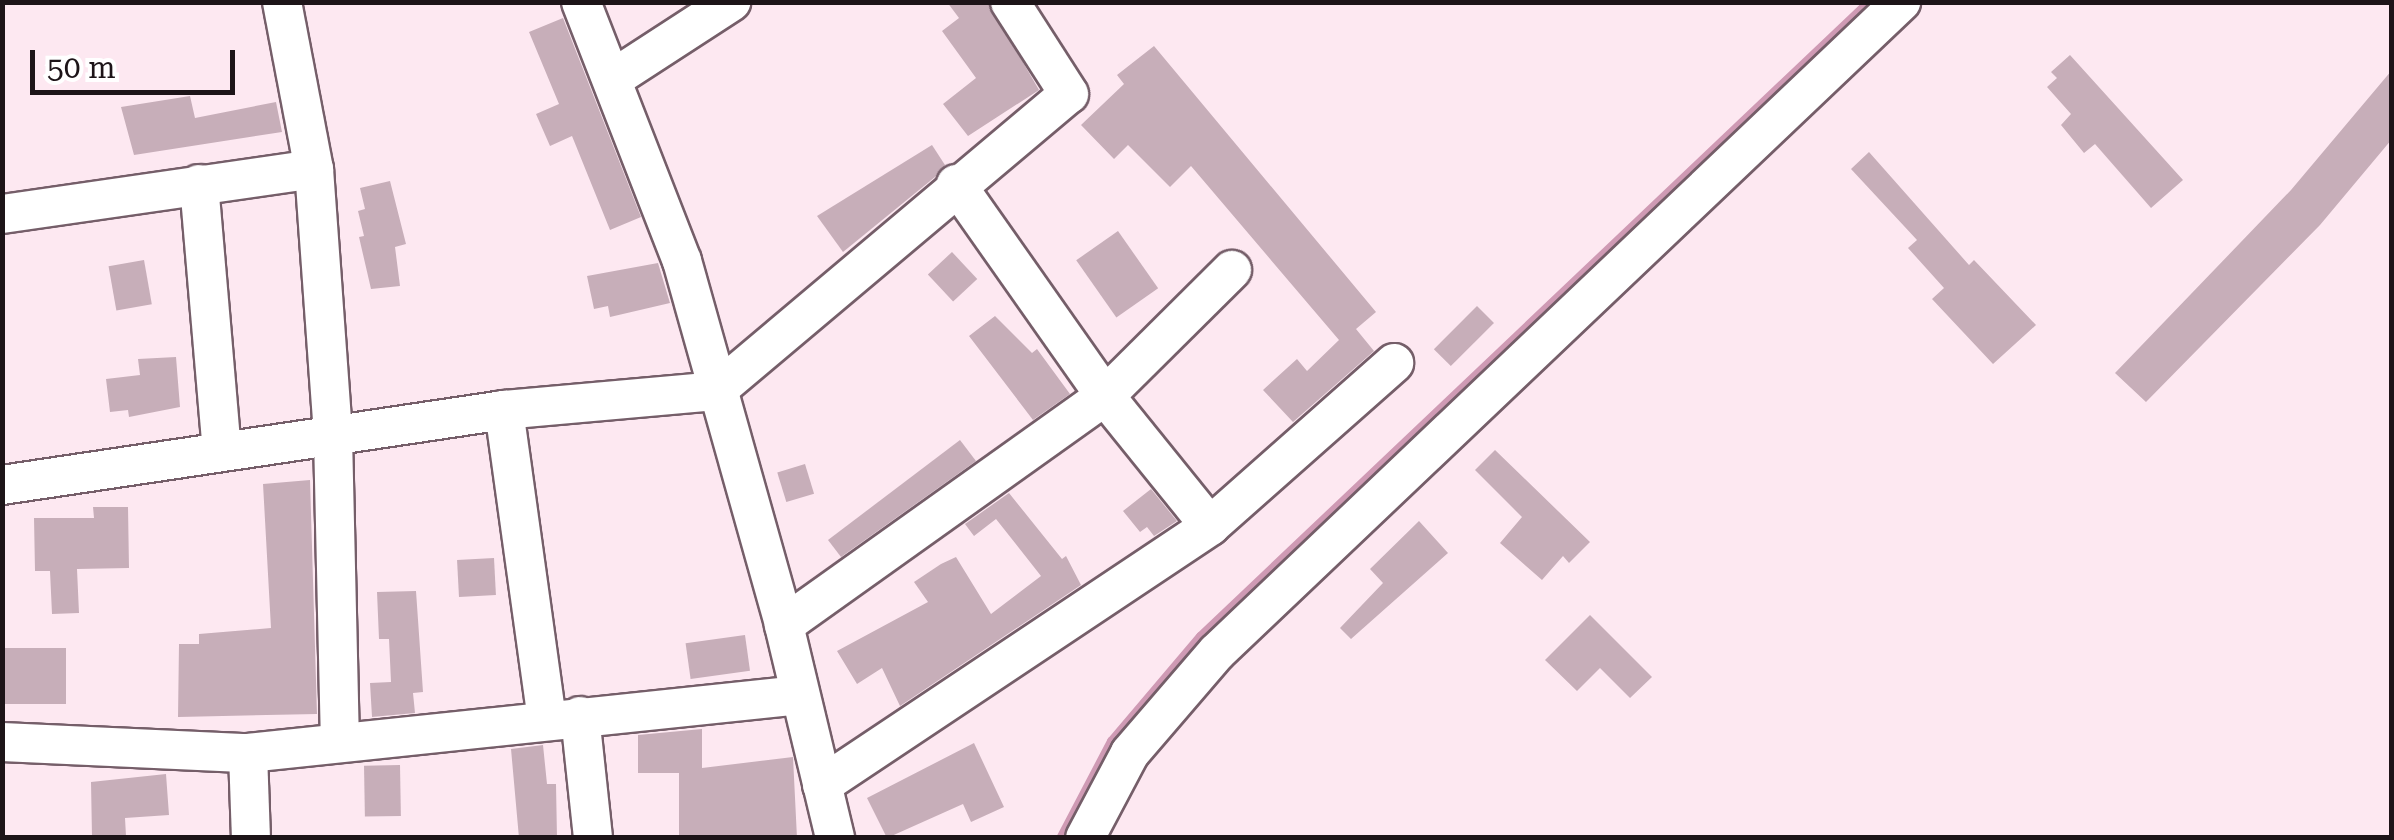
<!DOCTYPE html>
<style>
body{margin:0}
#map{position:relative;width:2394px;height:840px;overflow:hidden;background:#fde8f1;font-family:"Roboto Serif",serif}
div>[style]{position:absolute}
.stream>*{height:9px;margin:-4.5px;padding:0 4.5px;transform-origin:4.5px;border-radius:4.5px;background:#cf9ab4}
.building>*{inset:0;background:#c7aeb9;transform-origin:0 0}
.roads{filter:drop-shadow(2px 0 #755e69) drop-shadow(-2px 0 #755e69) drop-shadow(0 2px #755e69) drop-shadow(0 -2px #755e69)}
.minor>*{height:38px;margin:-19px;padding:0 19px;transform-origin:19px;border-radius:19px;background:#fff}
span{translate:-50% -50%;white-space:nowrap;text-align:center;line-height:1.15;-webkit-text-stroke:10px #fff;paint-order:stroke}
.frame{position:absolute;inset:0;border:5px solid #1d1418;pointer-events:none}
.scale{position:absolute;left:30px;top:50px;width:205px;height:45px;box-sizing:border-box;border:5px solid #1d1418;border-top:0;padding-left:12px;font-size:30px;line-height:35px;white-space:nowrap;color:#1d1418;-webkit-text-stroke:8px #fff;paint-order:stroke}
</style>
<div id="map">
<div class="stream">
<div style="left:1060px;top:838px;width:110px;rotate:-62.3deg"></div>
<div style="left:1111px;top:741px;width:138px;rotate:-49.7deg"></div>
<div style="left:1200px;top:636px;width:921px;rotate:-43.5deg"></div>
</div>
<div class="building">
<div style="clip-path:polygon(947px 2px,988px 2px,1039px 90px,968px 136px,943px 104px,976px 78px,942px 31px,959px 18px)"></div>
<div style="clip-path:polygon(563px 18px,641px 217px,610px 230px,572px 136px,550px 146px,536px 114px,559px 104px,529px 32px)"></div>
<div style="clip-path:polygon(1154px 46px,1376px 312px,1356px 329px,1374px 351px,1293px 422px,1263px 390px,1297px 359px,1307px 371px,1339px 340px,1191px 166px,1170px 187px,1128px 145px,1114px 159px,1081px 125px,1124px 84px,1117px 75px)"></div>
<div style="clip-path:polygon(2070px 55px,2183px 180px,2151px 208px,2095px 144px,2084px 153px,2061px 125px,2071px 114px,2047px 87px,2057px 78px,2051px 72px)"></div>
<div style="clip-path:polygon(2392px 70px,2392px 139px,2320px 225px,2146px 402px,2115px 373px,2291px 190px)"></div>
<div style="clip-path:polygon(190px 96px,195px 118px,276px 102px,282px 132px,134px 155px,121px 107px)"></div>
<div style="clip-path:polygon(932px 145px,945px 165px,935px 177px,843px 252px,817px 216px)"></div>
<div style="clip-path:polygon(1869px 152px,1969px 265px,1974px 260px,2036px 325px,1993px 364px,1932px 299px,1944px 288px,1908px 248px,1917px 240px,1851px 169px)"></div>
<div style="clip-path:polygon(390px 181px,406px 244px,395px 247px,400px 286px,371px 289px,359px 237px,364px 236px,358px 211px,365px 209px,360px 188px)"></div>
<div style="left:1118px;top:231px;width:70px;height:51px;rotate:55deg"></div>
<div style="left:952px;top:252px;width:37px;height:33px;rotate:47deg"></div>
<div style="left:144px;top:260px;width:45px;height:36px;rotate:80deg"></div>
<div style="clip-path:polygon(658px 263px,670px 303px,610px 317px,608px 306px,594px 309px,587px 276px)"></div>
<div style="left:1477px;top:306px;width:24px;height:61px;rotate:45deg"></div>
<div style="clip-path:polygon(995px 316px,1032px 353px,1037px 349px,1070px 394px,1033px 420px,969px 336px)"></div>
<div style="clip-path:polygon(176px 357px,180px 407px,129px 417px,128px 410px,110px 412px,106px 379px,140px 375px,138px 359px)"></div>
<div style="clip-path:polygon(960px 440px,976px 461px,841px 557px,828px 540px)"></div>
<div style="clip-path:polygon(1495px 450px,1590px 542px,1569px 563px,1563px 556px,1542px 580px,1500px 543px,1522px 517px,1475px 470px)"></div>
<div style="left:805px;top:464px;width:31px;height:29px;rotate:73deg"></div>
<div style="clip-path:polygon(310px 480px,317px 714px,178px 717px,179px 644px,199px 644px,199px 634px,271px 628px,263px 484px)"></div>
<div style="clip-path:polygon(1151px 489px,1177px 521px,1154px 536px,1147px 527px,1140px 532px,1123px 511px)"></div>
<div style="clip-path:polygon(1009px 493px,1062px 559px,1066px 556px,1081px 585px,900px 706px,882px 668px,857px 684px,837px 651px,928px 602px,914px 582px,941px 564px,956px 557px,991px 614px,1041px 576px,996px 519px,974px 536px,965px 524px)"></div>
<div style="clip-path:polygon(93px 507px,128px 507px,129px 568px,77px 569px,79px 613px,52px 614px,50px 571px,35px 571px,34px 518px,94px 518px)"></div>
<div style="clip-path:polygon(1419px 521px,1448px 553px,1351px 639px,1340px 628px,1383px 583px,1370px 569px)"></div>
<div style="left:494px;top:558px;width:37px;height:37px;rotate:87deg"></div>
<div style="clip-path:polygon(416px 591px,423px 692px,413px 693px,415px 713px,372px 717px,370px 683px,391px 682px,389px 639px,379px 639px,377px 592px)"></div>
<div style="clip-path:polygon(1590px 615px,1652px 677px,1630px 698px,1600px 668px,1577px 691px,1545px 660px)"></div>
<div style="left:745px;top:635px;width:36px;height:60px;rotate:82deg"></div>
<div style="left:2px;top:648px;width:64px;height:56px"></div>
<div style="clip-path:polygon(702px 729px,702px 768px,793px 757px,797px 838px,679px 838px,679px 773px,638px 773px,638px 735px)"></div>
<div style="clip-path:polygon(974px 743px,1004px 807px,971px 822px,963px 804px,887px 838px,867px 798px)"></div>
<div style="clip-path:polygon(543px 745px,547px 784px,556px 784px,557px 838px,519px 838px,511px 749px)"></div>
<div style="left:400px;top:765px;width:51px;height:36px;rotate:89deg"></div>
<div style="clip-path:polygon(166px 774px,169px 815px,125px 818px,126px 836px,92px 837px,91px 782px)"></div>
</div>
<div class="roads">
<div class="minor">
<div style="left:282px;top:2px;width:170px;rotate:79.2deg"></div>
<div style="left:314px;top:169px;width:268px;rotate:85.9deg"></div>
<div style="left:333px;top:436px;width:307px;rotate:88.7deg"></div>
<div style="left:581px;top:2px;width:278px;rotate:68.7deg"></div>
<div style="left:682px;top:261px;width:378px;rotate:74.3deg"></div>
<div style="left:784px;top:625px;width:219px;rotate:76.5deg"></div>
<div style="left:614px;top:78px;width:140px;rotate:-33deg"></div>
<div style="left:199px;top:184px;width:267px;rotate:85.1deg"></div>
<div style="left:956px;top:184px;width:259px;rotate:54.9deg"></div>
<div style="left:1105px;top:396px;width:167px;rotate:51.1deg"></div>
<div style="left:2px;top:214px;width:315px;rotate:-8.2deg"></div>
<div style="left:504px;top:410px;width:313px;rotate:82.1deg"></div>
<div style="left:2px;top:485px;width:508px;rotate:-8.5deg"></div>
<div style="left:504px;top:410px;width:213px;rotate:-5.1deg"></div>
<div style="left:716px;top:391px;width:461px;rotate:-40.1deg"></div>
<div style="left:1069px;top:94px;width:109px;rotate:-122.7deg"></div>
<div style="left:784px;top:625px;width:394px;rotate:-35.5deg"></div>
<div style="left:1105px;top:396px;width:179px;rotate:-44.8deg"></div>
<div style="left:580px;top:716px;width:123px;rotate:83.9deg"></div>
<div style="left:2px;top:742px;width:246px;rotate:2.6deg"></div>
<div style="left:248px;top:753px;width:555px;rotate:-6deg"></div>
<div style="left:248px;top:753px;width:85px;rotate:88deg"></div>
<div style="left:822px;top:785px;width:467px;rotate:-33.7deg"></div>
<div style="left:1210px;top:526px;width:246px;rotate:-41.5deg"></div>
<div style="left:1085px;top:838px;width:96px;rotate:-62.1deg"></div>
<div style="left:1130px;top:753px;width:133px;rotate:-49.3deg"></div>
<div style="left:1217px;top:652px;width:944px;rotate:-43.54deg"></div>
</div>
</div>
<div class="frame"></div>
<div class="scale">50 m</div>
</div>
